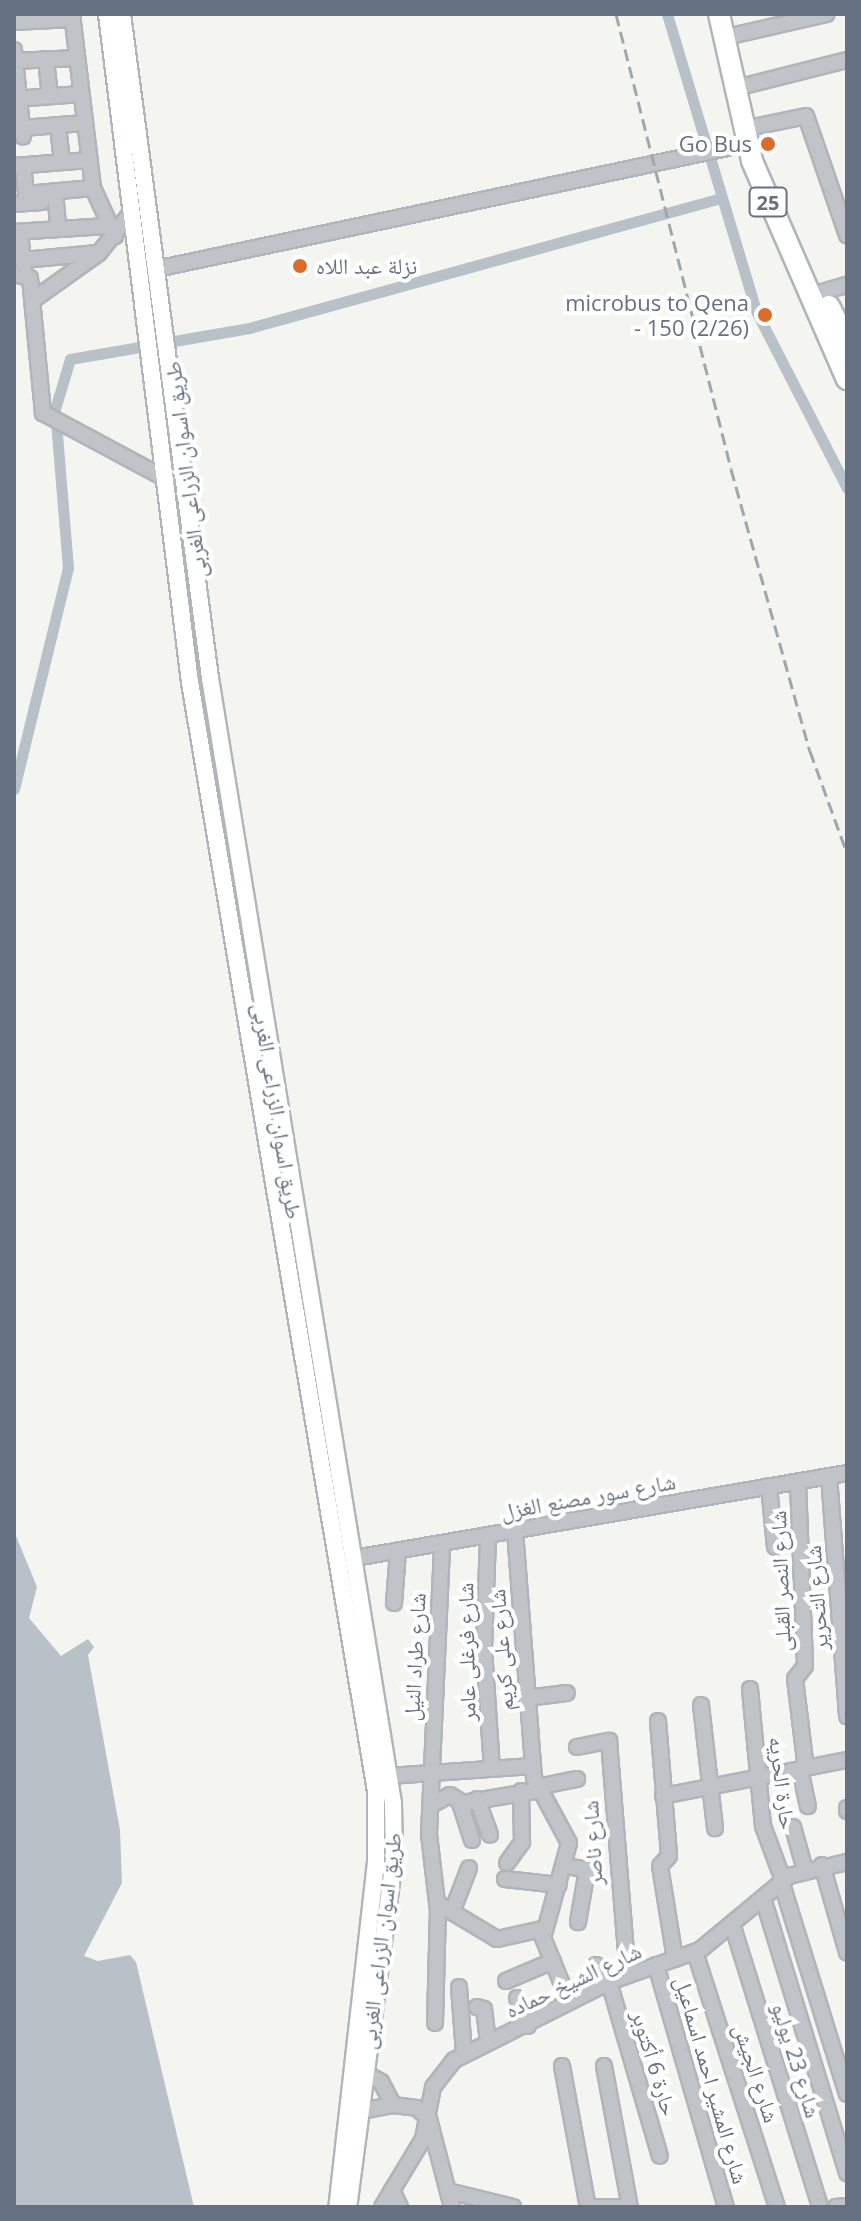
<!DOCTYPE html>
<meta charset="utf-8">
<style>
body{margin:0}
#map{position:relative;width:861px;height:2221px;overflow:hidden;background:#f4f5f1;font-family:"Open Sans","Noto Naskh Arabic",sans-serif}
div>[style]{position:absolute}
.water>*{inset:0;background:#b8c1c7}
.canal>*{height:11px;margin:-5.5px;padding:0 5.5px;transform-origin:5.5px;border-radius:5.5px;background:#b8c1c7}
.roads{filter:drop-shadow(2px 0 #b1b5b9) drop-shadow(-2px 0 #b1b5b9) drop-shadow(0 2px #b1b5b9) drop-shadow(0 -2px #b1b5b9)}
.minor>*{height:14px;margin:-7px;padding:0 7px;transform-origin:7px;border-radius:7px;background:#c0c3c7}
.major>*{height:16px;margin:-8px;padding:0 8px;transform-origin:8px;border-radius:8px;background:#fff}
.highway>*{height:20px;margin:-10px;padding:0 10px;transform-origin:10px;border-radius:10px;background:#fff}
.rail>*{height:3px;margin-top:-1.5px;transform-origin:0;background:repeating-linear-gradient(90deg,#a1a6ac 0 12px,transparent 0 18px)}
.dots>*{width:22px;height:22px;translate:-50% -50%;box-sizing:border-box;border:4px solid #fff;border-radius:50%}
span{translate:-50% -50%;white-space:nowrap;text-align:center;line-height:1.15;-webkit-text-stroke:8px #fff;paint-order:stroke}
.shield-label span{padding:2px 6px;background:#fff;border:2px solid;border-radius:6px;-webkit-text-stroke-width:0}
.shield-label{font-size:20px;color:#657181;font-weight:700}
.poi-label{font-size:22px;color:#657181}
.right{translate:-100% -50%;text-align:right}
.left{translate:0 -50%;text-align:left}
.street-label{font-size:22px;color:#657181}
.frame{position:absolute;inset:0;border:16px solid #657181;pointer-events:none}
</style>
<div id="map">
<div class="water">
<div style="clip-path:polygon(14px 1531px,37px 1587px,29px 1618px,61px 1656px,88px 1639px,94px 1647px,88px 1655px,120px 1830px,122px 1883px,84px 1956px,98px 1961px,130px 1955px,136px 1962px,194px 2207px,14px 2207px)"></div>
</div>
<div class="canal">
<div style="left:667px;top:14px;width:310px;rotate:73.3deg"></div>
<div style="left:756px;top:311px;width:199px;rotate:62.8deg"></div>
<div style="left:14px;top:789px;width:228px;rotate:-76.3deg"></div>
<div style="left:68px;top:568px;width:160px;rotate:-94.7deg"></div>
<div style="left:55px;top:409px;width:52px;rotate:-73.3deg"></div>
<div style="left:70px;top:359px;width:182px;rotate:-9.8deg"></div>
<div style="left:249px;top:328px;width:486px;rotate:-15.4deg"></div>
</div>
<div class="roads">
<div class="minor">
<div style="left:72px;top:14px;width:175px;rotate:83.1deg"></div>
<div style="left:93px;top:188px;width:53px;rotate:65.4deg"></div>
<div style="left:14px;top:22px;width:59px;rotate:-2.9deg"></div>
<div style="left:735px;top:35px;width:94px;rotate:-12.9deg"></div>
<div style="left:14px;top:50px;width:87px;rotate:84.1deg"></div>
<div style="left:46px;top:59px;width:37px;rotate:84deg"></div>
<div style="left:14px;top:61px;width:63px;rotate:-2.7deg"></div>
<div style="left:744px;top:86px;width:106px;rotate:-14.2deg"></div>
<div style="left:14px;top:99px;width:67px;rotate:-4.3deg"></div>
<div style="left:58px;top:125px;width:37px;rotate:84deg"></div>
<div style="left:753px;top:127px;width:54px;rotate:-11.7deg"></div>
<div style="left:806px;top:116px;width:126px;rotate:71deg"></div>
<div style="left:22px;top:128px;width:63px;rotate:-4.5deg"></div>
<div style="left:23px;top:165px;width:37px;rotate:84deg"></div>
<div style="left:14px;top:166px;width:76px;rotate:-4.5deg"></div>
<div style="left:55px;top:191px;width:38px;rotate:85deg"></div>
<div style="left:26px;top:194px;width:67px;rotate:-5.1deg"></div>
<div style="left:14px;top:204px;width:28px;rotate:-4deg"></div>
<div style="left:14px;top:232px;width:93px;rotate:-3.7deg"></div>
<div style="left:20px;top:232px;width:37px;rotate:84deg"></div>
<div style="left:23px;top:260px;width:75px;rotate:-5.3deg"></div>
<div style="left:156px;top:269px;width:603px;rotate:-11.96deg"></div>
<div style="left:14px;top:274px;width:16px;rotate:14deg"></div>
<div style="left:30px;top:278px;width:136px;rotate:84.5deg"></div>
<div style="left:43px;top:413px;width:142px;rotate:28.2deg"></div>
<div style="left:822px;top:292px;width:26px;rotate:-16deg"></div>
<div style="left:33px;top:300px;width:81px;rotate:-35.5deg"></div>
<div style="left:99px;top:253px;width:48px;rotate:-51.7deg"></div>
<div style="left:829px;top:1476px;width:241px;rotate:85.7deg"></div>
<div style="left:798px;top:1482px;width:184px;rotate:87.8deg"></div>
<div style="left:805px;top:1666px;width:16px;rotate:128deg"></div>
<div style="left:795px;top:1679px;width:90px;rotate:83deg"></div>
<div style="left:769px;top:1486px;width:61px;rotate:84.4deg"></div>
<div style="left:515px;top:1531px;width:248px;rotate:85.6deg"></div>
<div style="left:534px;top:1778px;width:74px;rotate:61.7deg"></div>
<div style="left:569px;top:1843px;width:98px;rotate:105.3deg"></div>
<div style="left:543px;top:1938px;width:68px;rotate:67.6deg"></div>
<div style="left:488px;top:1536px;width:113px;rotate:92deg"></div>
<div style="left:484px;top:1649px;width:120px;rotate:86.2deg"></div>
<div style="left:343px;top:1560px;width:511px;rotate:-9.79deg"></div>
<div style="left:394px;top:1603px;width:52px;rotate:-85.6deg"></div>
<div style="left:750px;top:1689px;width:138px;rotate:84.6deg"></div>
<div style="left:763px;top:1826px;width:58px;rotate:69.7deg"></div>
<div style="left:526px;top:1698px;width:41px;rotate:-7deg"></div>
<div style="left:701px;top:1705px;width:124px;rotate:83.5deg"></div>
<div style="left:658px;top:1721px;width:135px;rotate:85.3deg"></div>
<div style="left:669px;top:1856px;width:13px;rotate:132deg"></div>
<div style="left:660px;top:1866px;width:94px;rotate:80.8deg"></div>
<div style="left:577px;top:1747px;width:33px;rotate:-11deg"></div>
<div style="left:609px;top:1741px;width:235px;rotate:85.4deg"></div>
<div style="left:800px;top:1769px;width:38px;rotate:78deg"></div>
<div style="left:389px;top:1776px;width:144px;rotate:-4deg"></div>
<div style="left:537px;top:1787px;width:41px;rotate:-11.3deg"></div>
<div style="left:663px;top:1796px;width:187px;rotate:-11.1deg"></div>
<div style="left:477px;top:1799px;width:38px;rotate:70deg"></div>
<div style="left:460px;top:1803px;width:39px;rotate:72deg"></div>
<div style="left:431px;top:1805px;width:21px;rotate:-28deg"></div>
<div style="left:450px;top:1795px;width:15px;rotate:32deg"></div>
<div style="left:463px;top:1803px;width:78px;rotate:-9.6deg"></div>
<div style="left:847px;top:1808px;width:3px;rotate:90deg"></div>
<div style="left:793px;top:1827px;width:45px;rotate:74.4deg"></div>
<div style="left:507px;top:1863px;width:26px;rotate:-54deg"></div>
<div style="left:522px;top:1842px;width:51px;rotate:-91.1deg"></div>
<div style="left:822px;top:1865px;width:91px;rotate:74deg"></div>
<div style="left:567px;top:1866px;width:20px;rotate:11deg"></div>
<div style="left:587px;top:1870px;width:53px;rotate:99.8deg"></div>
<div style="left:505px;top:1879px;width:54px;rotate:6.3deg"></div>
<div style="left:781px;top:1881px;width:223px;rotate:72.8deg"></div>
<div style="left:763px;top:1898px;width:288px;rotate:73deg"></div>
<div style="left:437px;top:1903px;width:70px;rotate:31deg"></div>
<div style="left:497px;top:1939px;width:46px;rotate:-12.5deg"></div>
<div style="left:452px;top:1912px;width:47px;rotate:-68.9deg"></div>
<div style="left:733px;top:1927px;width:293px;rotate:72.7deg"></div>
<div style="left:695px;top:1952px;width:268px;rotate:72.2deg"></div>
<div style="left:596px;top:1965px;width:22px;rotate:77deg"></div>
<div style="left:656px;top:1965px;width:252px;rotate:73.9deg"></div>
<div style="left:506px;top:1981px;width:51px;rotate:-23.1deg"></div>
<div style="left:609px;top:1982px;width:181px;rotate:73.7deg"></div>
<div style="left:459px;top:1987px;width:67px;rotate:85.7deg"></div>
<div style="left:517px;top:1998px;width:30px;rotate:69deg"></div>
<div style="left:477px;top:2007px;width:7px;rotate:16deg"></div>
<div style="left:484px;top:2009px;width:34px;rotate:83deg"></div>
<div style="left:435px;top:2023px;width:112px;rotate:-88.5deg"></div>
<div style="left:438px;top:1911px;width:78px;rotate:-96.7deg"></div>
<div style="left:429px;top:1834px;width:291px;rotate:-87.4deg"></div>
<div style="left:562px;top:2066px;width:143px;rotate:79.6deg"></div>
<div style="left:604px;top:2066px;width:143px;rotate:79.6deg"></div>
<div style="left:356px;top:2068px;width:29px;rotate:29deg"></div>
<div style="left:381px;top:2082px;width:26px;rotate:62deg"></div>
<div style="left:393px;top:2105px;width:24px;rotate:7deg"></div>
<div style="left:417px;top:2108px;width:16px;rotate:43deg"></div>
<div style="left:429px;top:2119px;width:91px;rotate:75.4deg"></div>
<div style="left:351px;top:2113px;width:43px;rotate:-10.8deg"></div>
<div style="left:392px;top:2190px;width:19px;rotate:65deg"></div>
<div style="left:452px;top:2192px;width:63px;rotate:13.8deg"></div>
<div style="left:382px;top:2207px;width:79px;rotate:-58.9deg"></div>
<div style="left:423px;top:2139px;width:53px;rotate:-79.1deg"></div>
<div style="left:433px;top:2087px;width:34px;rotate:-52deg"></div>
<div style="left:454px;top:2060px;width:174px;rotate:-26.7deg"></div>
<div style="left:609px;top:1982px;width:96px;rotate:-19.4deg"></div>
<div style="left:700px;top:1950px;width:116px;rotate:-39.7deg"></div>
<div style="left:789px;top:1876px;width:60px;rotate:-13.6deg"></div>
<div style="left:593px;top:2207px;width:30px"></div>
<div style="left:836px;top:2207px;width:11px;rotate:-5deg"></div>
</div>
<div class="major">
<div style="left:107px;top:14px;width:673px;rotate:82.92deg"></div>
<div style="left:190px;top:682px;width:1124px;rotate:80.48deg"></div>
<div style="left:376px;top:1791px;width:71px;rotate:90deg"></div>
<div style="left:376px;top:1862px;width:347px;rotate:96.4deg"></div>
<div style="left:122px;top:14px;width:670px;rotate:82.45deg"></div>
<div style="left:210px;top:678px;width:1140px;rotate:80.76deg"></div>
<div style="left:393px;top:1803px;width:56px;rotate:89deg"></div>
<div style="left:394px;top:1859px;width:351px;rotate:97.5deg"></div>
</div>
<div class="highway">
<div style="left:719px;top:14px;width:151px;rotate:77.3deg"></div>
<div style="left:752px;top:161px;width:238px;rotate:66.5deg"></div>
<div style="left:829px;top:306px;width:39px;rotate:63deg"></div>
</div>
</div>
<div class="rail">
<div style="left:616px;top:14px;width:469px;rotate:75.8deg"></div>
<div style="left:731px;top:469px;width:293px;rotate:74.4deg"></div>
<div style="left:810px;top:751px;width:109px;rotate:70.1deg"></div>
</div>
<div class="dots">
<div style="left:768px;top:144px;background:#dc6c2a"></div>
<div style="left:300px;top:266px;background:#dc6c2a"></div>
<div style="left:765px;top:315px;background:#dc6c2a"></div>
</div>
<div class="shield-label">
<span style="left:768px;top:202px">25</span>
</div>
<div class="poi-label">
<span class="right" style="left:752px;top:144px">Go Bus</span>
<span class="left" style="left:316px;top:266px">نزلة عبد اللاه</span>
<span class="right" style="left:749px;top:315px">microbus to Qena<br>- 150 (2/26)</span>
</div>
<div class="street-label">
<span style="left:185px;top:470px;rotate:-97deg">طريق اسوان الزراعى الغربى</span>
<span style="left:278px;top:1111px;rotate:81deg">طريق اسوان الزراعى الغربى</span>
<span style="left:588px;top:1496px;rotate:-10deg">شارع سور مصنع الغزل</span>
<span style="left:780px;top:1581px;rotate:-92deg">شارع النصر القبلى</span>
<span style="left:816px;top:1598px;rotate:-94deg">شارع التحرير</span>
<span style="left:501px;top:1650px;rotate:-94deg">شارع على كريم</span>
<span style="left:466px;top:1652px;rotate:-91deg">شارع فرغلى عامر</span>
<span style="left:414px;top:1657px;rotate:-87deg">شارع طراد النيل</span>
<span style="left:783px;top:1783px;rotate:83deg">حارة الحريه</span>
<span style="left:592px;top:1843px;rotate:-93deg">شارع ناصر</span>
<span style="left:380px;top:1941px;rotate:-83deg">طريق اسوان الزراعى الغربى</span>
<span style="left:573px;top:1980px;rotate:-25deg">شارع الشيخ حماده</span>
<span style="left:797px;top:2060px;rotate:73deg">شارع 23 يوليو</span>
<span style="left:655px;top:2063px;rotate:73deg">حارة 6 أكتوبر</span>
<span style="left:757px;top:2073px;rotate:72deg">شارع الجيش</span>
<span style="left:712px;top:2080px;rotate:74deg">شارع المشير احمد اسماعيل</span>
</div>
<div class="frame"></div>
</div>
